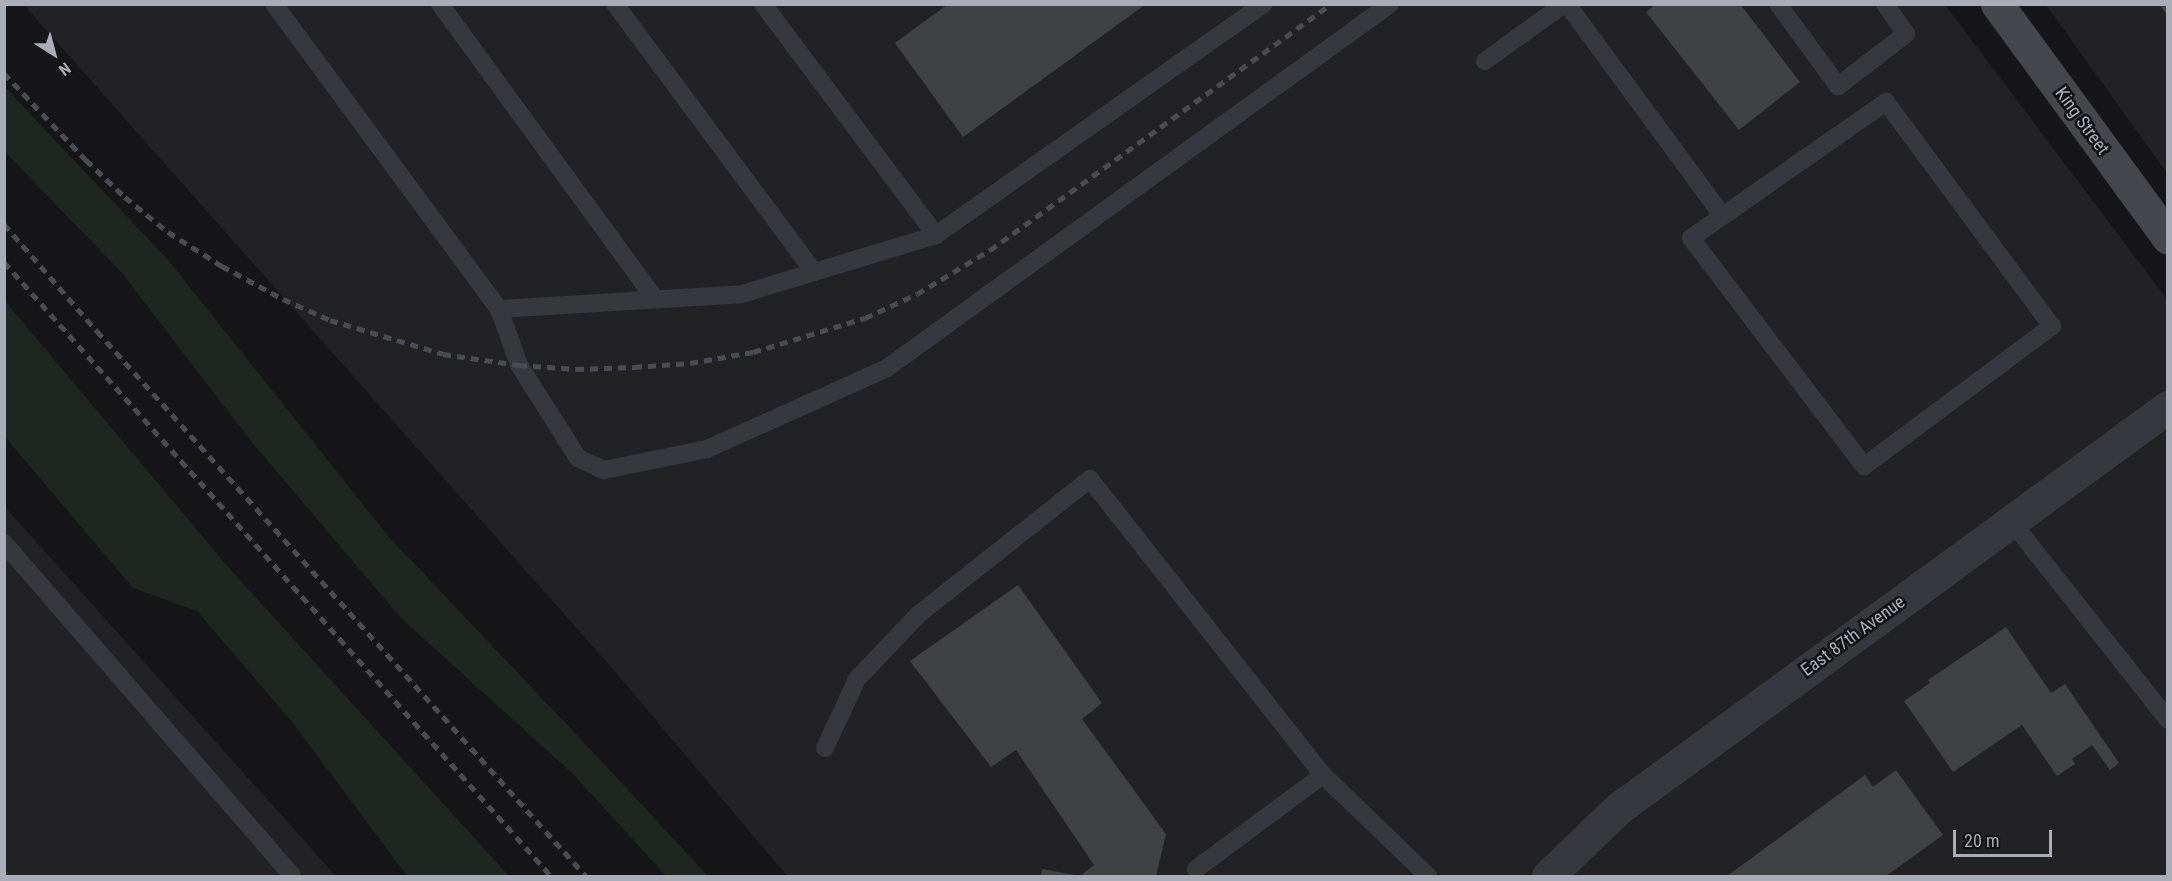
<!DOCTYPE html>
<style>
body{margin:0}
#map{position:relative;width:2172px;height:881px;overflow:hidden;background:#161618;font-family:"Roboto Condensed",sans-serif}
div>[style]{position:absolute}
.built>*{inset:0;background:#222225}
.green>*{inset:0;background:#1e261f}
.building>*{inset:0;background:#404145}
.lane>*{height:18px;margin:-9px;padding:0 9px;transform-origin:9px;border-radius:9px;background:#37383d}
.street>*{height:33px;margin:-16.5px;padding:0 16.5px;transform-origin:16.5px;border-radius:16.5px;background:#37383d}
.secondary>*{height:33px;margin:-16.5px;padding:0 16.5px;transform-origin:16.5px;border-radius:16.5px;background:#45474d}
.rail>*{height:4.5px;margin-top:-2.25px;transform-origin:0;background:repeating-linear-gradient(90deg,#4a4c52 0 8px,transparent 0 14px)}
span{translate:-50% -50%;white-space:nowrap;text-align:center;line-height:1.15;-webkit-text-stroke:5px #111113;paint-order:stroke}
.street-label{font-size:18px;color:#a8adb8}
.frame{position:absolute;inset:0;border:6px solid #a8adb8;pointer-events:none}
.north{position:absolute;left:24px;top:24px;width:60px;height:60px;-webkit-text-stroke:4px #111113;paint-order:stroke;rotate:144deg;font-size:16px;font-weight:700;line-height:24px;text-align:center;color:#a8adb8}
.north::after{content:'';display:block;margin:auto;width:21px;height:27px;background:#a8adb8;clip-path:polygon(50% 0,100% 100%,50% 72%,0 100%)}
.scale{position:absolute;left:1953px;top:830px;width:99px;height:27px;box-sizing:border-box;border:3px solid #a8adb8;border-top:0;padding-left:8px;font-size:18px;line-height:21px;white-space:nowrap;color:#a8adb8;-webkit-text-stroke:4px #111113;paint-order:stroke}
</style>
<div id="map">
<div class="built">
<div style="clip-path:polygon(24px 5px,1945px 5px,2167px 299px,2167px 876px,787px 876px,612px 668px)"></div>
<div style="clip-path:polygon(2046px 5px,2167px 5px,2167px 173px)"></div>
<div style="clip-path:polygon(5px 507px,336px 876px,5px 876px)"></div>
</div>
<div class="green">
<div style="clip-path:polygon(5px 87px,168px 260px,389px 537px,606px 766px,708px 876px,666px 876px,574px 775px,400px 617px,250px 440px,122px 273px,5px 152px)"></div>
<div style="clip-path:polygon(5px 301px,229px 568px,509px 876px,407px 876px,293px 723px,197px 611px,133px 588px,5px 437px)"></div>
</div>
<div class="building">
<div style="clip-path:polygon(948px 4px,1146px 4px,963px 137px,895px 43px)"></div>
<div style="clip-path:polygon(1656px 4px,1740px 4px,1800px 82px,1739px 130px,1646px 12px)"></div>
<div style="clip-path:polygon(2159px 4px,2168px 4px,2168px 16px)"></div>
<div style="clip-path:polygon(1018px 585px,1102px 703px,1082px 719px,1166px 834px,1156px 876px,1041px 876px,1042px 869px,1080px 876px,1094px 865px,1016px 750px,991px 767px,910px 661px)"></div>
<div style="clip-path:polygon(2006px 627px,2051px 693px,2065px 684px,2119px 763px,2110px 770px,2092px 745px,2072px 759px,2075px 764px,2057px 776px,2022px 725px,1953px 772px,1904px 701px,1930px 683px,1928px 680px)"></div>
<div style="clip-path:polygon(1896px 770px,1943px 835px,1886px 876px,1727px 876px,1865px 775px,1873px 787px)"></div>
</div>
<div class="lane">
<div style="left:274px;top:4px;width:379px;rotate:53.6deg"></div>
<div style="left:499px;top:309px;width:243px;rotate:-3.5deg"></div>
<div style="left:742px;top:294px;width:203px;rotate:-16.9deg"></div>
<div style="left:936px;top:235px;width:401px;rotate:-35.2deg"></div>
<div style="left:440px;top:4px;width:365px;rotate:53.9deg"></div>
<div style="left:615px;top:4px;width:334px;rotate:53.4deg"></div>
<div style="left:763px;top:4px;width:289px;rotate:53.2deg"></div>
<div style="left:1567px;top:4px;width:262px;rotate:53.7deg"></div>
<div style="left:1778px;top:4px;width:102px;rotate:53.8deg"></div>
<div style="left:1838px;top:86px;width:86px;rotate:-37.4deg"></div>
<div style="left:1906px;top:34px;width:37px;rotate:-125deg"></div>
<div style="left:1485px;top:61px;width:97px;rotate:-35.8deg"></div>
<div style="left:1886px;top:102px;width:279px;rotate:53.5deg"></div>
<div style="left:2052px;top:326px;width:234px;rotate:143.3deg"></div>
<div style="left:1864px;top:466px;width:286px;rotate:-127.2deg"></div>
<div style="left:1691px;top:238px;width:238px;rotate:-34.9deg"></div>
<div style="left:499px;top:309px;width:59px;rotate:70.3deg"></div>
<div style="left:519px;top:365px;width:110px;rotate:57.6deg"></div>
<div style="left:578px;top:458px;width:29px;rotate:25deg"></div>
<div style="left:604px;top:470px;width:105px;rotate:-11.5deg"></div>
<div style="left:707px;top:449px;width:197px;rotate:-24.2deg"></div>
<div style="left:887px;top:368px;width:621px;rotate:-35.89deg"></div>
<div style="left:2011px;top:521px;width:253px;rotate:51.7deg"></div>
<div style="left:4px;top:543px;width:440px;rotate:49.1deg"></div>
<div style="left:825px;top:748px;width:76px;rotate:-65.1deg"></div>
<div style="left:857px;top:679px;width:90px;rotate:-46.4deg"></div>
<div style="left:919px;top:614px;width:218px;rotate:-38.3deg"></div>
<div style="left:1090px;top:479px;width:377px;rotate:51.8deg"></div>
<div style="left:1323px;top:775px;width:146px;rotate:43.9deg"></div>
<div style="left:1196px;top:869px;width:158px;rotate:-36.5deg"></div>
</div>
<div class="street">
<div style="left:1548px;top:876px;width:98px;rotate:-43.8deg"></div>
<div style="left:1619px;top:808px;width:680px;rotate:-36.15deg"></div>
</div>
<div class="secondary">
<div style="left:1997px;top:4px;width:290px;rotate:53.8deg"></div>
</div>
<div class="rail">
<div style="left:4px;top:73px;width:120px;rotate:46.7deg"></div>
<div style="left:86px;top:160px;width:54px;rotate:43.5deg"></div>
<div style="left:125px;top:197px;width:55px;rotate:39.1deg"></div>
<div style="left:168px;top:232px;width:64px;rotate:32.2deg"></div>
<div style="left:222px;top:266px;width:69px;rotate:28.4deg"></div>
<div style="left:283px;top:299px;width:51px;rotate:24.1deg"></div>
<div style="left:330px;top:320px;width:118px;rotate:16.7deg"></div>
<div style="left:443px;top:354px;width:77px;rotate:8.2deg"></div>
<div style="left:519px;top:365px;width:57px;rotate:4deg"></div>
<div style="left:576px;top:369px;width:58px;rotate:-2deg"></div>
<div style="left:634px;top:367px;width:56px;rotate:-4.1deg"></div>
<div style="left:690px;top:363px;width:64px;rotate:-9.9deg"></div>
<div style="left:753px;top:352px;width:117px;rotate:-16.9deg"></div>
<div style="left:865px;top:318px;width:57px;rotate:-24.8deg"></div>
<div style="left:917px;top:294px;width:85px;rotate:-31.1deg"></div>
<div style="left:990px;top:250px;width:420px;rotate:-35.8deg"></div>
<div style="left:4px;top:224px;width:142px;rotate:49deg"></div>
<div style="left:97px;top:331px;width:732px;rotate:48.1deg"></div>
<div style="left:4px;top:262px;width:822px;rotate:48.3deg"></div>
</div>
<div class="street-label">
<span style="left:2082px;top:121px;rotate:54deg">King Street</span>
<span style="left:1853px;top:636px;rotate:-36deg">East 87th Avenue</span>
</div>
<div class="frame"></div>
<div class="north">N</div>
<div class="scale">20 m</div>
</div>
